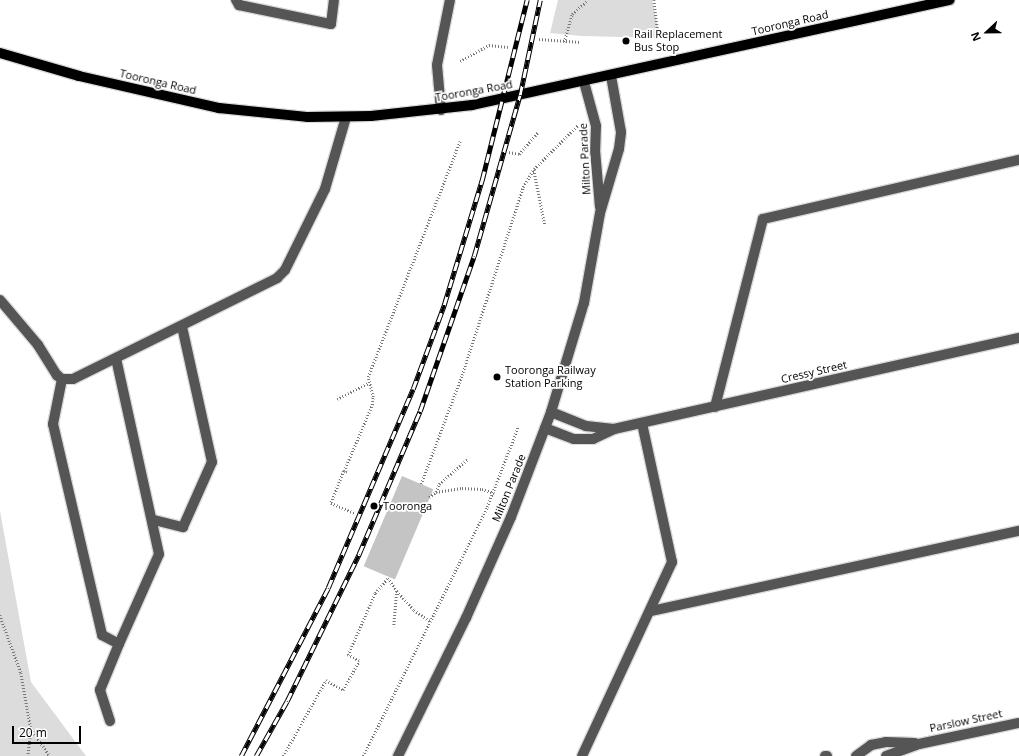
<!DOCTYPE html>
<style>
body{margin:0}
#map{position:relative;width:1019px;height:756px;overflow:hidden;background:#fff;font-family:"Open Sans",sans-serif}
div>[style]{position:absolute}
.green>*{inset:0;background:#dcdcdc}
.building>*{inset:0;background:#c4c4c4;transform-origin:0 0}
.path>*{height:2.5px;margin-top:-1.25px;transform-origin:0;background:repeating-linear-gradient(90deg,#777 0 1px,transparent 0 3px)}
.roads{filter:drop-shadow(1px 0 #dbdbdb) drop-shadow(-1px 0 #dbdbdb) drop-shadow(0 1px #dbdbdb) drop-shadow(0 -1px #dbdbdb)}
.minor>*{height:10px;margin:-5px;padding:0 5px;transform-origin:5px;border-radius:5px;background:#555}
.major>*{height:10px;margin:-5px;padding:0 5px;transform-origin:5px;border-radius:5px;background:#000}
.rail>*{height:4.5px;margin-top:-2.25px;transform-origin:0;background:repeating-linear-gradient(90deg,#fff 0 9px,#000 0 18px);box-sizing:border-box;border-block:1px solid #000}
.dots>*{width:11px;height:11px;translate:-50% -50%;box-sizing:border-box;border:2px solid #fff;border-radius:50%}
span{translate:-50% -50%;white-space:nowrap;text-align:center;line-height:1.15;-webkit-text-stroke:3.5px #fff;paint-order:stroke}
.street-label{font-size:11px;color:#000}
.poi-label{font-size:11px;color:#000}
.left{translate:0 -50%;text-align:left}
.north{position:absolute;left:967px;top:12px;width:40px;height:40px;-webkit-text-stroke:3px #fff;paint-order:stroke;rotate:248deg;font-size:11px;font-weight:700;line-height:16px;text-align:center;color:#000}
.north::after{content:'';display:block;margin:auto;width:14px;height:18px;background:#000;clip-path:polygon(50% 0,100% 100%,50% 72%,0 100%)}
.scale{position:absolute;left:12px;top:726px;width:69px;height:18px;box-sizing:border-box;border:2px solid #000;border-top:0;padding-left:5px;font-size:12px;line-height:14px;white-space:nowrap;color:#000;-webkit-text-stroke:3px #fff;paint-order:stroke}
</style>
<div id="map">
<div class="green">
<div style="clip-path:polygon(558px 0,652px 0,660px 38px,582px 36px,550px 33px)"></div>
<div style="clip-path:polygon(0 511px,31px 682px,86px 756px,0 756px)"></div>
</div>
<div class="building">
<div style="left:402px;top:476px;width:34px;height:98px;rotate:23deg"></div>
</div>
<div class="path">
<div style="left:654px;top:0;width:31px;rotate:83deg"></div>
<div style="left:539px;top:39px;width:42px;rotate:4.1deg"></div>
<div style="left:564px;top:42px;width:29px;rotate:-74deg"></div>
<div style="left:572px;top:14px;width:21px;rotate:-41deg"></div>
<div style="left:460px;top:61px;width:33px;rotate:-29deg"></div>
<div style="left:489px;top:45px;width:19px;rotate:6deg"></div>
<div style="left:509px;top:152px;width:10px;rotate:11deg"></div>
<div style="left:519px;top:154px;width:30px;rotate:-49deg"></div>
<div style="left:534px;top:170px;width:56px;rotate:78.7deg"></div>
<div style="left:337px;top:399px;width:35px;rotate:-27deg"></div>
<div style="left:344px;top:471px;width:35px;rotate:112deg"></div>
<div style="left:331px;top:503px;width:26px;rotate:23deg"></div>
<div style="left:347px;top:472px;width:3px;rotate:-162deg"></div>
<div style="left:344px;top:471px;width:72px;rotate:-67deg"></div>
<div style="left:372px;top:405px;width:8px;rotate:-83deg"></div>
<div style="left:373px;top:397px;width:21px;rotate:-104deg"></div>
<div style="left:368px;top:377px;width:253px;rotate:-68.7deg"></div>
<div style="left:421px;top:484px;width:116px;rotate:-69.4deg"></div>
<div style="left:462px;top:375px;width:198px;rotate:-72deg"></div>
<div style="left:523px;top:187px;width:21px;rotate:-59deg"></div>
<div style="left:534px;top:169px;width:62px;rotate:-45deg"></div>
<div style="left:436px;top:492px;width:26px;rotate:-9deg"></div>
<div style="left:462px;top:488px;width:20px;rotate:3deg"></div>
<div style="left:482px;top:489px;width:13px;rotate:18deg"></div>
<div style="left:429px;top:497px;width:9px;rotate:-36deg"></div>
<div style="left:436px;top:492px;width:9px;rotate:-69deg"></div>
<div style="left:439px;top:484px;width:38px;rotate:-41deg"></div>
<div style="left:397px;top:591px;width:25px;rotate:48deg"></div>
<div style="left:414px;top:610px;width:19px;rotate:35deg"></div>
<div style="left:0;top:615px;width:62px;rotate:70.1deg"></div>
<div style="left:21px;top:673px;width:57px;rotate:79.9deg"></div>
<div style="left:31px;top:729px;width:27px;rotate:96deg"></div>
<div style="left:31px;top:729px;width:33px;rotate:55deg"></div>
<div style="left:283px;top:756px;width:87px;rotate:-60.5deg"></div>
<div style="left:326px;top:680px;width:20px;rotate:30deg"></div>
<div style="left:343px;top:690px;width:33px;rotate:-61deg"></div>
<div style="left:359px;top:661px;width:13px;rotate:-151deg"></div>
<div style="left:348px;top:655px;width:68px;rotate:-66.5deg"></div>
<div style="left:375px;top:593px;width:20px;rotate:-49deg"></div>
<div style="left:388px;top:578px;width:16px;rotate:55deg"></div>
<div style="left:397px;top:591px;width:36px;rotate:95deg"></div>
<div style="left:363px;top:756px;width:278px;rotate:-63.5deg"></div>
<div style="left:487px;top:507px;width:86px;rotate:-68.8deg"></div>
</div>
<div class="roads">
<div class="minor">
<div style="left:236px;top:0;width:6px;rotate:59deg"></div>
<div style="left:239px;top:5px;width:94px;rotate:11.7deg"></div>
<div style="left:331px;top:24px;width:24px;rotate:-83deg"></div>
<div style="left:584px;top:82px;width:46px;rotate:74.7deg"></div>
<div style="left:596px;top:126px;width:24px;rotate:92deg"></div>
<div style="left:595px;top:150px;width:57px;rotate:85deg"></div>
<div style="left:441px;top:110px;width:45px;rotate:-95.1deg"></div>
<div style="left:437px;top:65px;width:66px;rotate:-78.7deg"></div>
<div style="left:0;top:300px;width:59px;rotate:49.8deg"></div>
<div style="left:38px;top:345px;width:36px;rotate:58deg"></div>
<div style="left:57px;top:375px;width:6px;rotate:39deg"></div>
<div style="left:62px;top:379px;width:11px"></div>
<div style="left:73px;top:379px;width:228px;rotate:-26.3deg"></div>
<div style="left:277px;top:278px;width:11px;rotate:-45deg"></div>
<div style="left:285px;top:270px;width:90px;rotate:-63.7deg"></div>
<div style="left:325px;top:189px;width:75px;rotate:-73.7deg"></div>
<div style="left:62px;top:379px;width:46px;rotate:101.3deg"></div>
<div style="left:53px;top:424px;width:217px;rotate:76.9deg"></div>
<div style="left:102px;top:635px;width:19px;rotate:28deg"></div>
<div style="left:119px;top:644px;width:98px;rotate:-66deg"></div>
<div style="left:159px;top:554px;width:200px;rotate:-102.4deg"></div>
<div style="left:715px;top:407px;width:194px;rotate:-75.7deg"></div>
<div style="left:763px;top:219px;width:263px;rotate:-13deg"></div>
<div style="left:551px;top:412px;width:38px;rotate:22deg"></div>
<div style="left:586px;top:426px;width:28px;rotate:6deg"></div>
<div style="left:545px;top:428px;width:31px;rotate:21deg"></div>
<div style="left:574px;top:439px;width:19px"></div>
<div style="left:593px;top:439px;width:23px;rotate:-25deg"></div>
<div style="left:614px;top:429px;width:415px;rotate:-12.7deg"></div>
<div style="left:154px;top:520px;width:30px;rotate:14deg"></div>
<div style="left:183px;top:527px;width:71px;rotate:-66deg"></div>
<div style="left:212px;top:462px;width:138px;rotate:-102.5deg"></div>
<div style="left:651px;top:611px;width:377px;rotate:-12.3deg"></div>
<div style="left:110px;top:721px;width:33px;rotate:-108deg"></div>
<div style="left:100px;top:690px;width:50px;rotate:-67.6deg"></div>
<div style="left:398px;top:756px;width:154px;rotate:-63.8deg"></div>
<div style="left:466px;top:618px;width:111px;rotate:-66deg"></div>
<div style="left:511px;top:517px;width:112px;rotate:-69.1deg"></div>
<div style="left:551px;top:412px;width:114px;rotate:-73.2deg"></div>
<div style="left:584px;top:303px;width:91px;rotate:-79.9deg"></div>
<div style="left:600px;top:213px;width:67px;rotate:-73.5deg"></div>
<div style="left:619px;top:149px;width:17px;rotate:-83deg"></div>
<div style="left:621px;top:132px;width:57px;rotate:-100.1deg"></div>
<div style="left:582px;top:756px;width:214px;rotate:-65.1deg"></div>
<div style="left:672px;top:562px;width:142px;rotate:-102.2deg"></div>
<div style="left:825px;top:756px;width:2px"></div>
<div style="left:856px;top:756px;width:19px;rotate:-36deg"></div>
<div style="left:871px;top:745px;width:15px;rotate:-11deg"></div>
<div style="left:886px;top:742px;width:29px;rotate:2deg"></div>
<div style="left:886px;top:756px;width:35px;rotate:-20deg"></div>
<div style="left:919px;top:744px;width:102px;rotate:-11.9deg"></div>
</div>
<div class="major">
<div style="left:0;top:53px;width:82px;rotate:16.2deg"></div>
<div style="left:79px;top:76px;width:144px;rotate:12.9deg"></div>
<div style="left:219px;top:108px;width:88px;rotate:5.8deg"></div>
<div style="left:307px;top:117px;width:64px;rotate:-0.9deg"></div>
<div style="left:371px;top:116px;width:102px;rotate:-6.2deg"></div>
<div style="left:472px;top:105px;width:489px;rotate:-12.4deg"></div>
</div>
</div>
<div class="rail">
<div style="left:241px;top:756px;width:189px;rotate:-62.6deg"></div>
<div style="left:328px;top:588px;width:216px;rotate:-66.9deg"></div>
<div style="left:413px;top:389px;width:90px;rotate:-69.7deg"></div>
<div style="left:444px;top:305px;width:131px;rotate:-73.1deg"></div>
<div style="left:482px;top:180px;width:186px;rotate:-76deg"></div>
<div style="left:256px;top:756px;width:63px;rotate:-60.6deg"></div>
<div style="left:287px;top:701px;width:164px;rotate:-63.9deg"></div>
<div style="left:359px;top:554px;width:155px;rotate:-66.9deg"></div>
<div style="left:420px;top:411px;width:164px;rotate:-70.8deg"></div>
<div style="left:474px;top:256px;width:167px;rotate:-74.1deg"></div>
<div style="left:520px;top:95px;width:97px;rotate:-78.1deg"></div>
</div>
<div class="dots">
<div style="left:626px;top:41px;background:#000"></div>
<div style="left:497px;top:377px;background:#000"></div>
<div style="left:374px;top:506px;background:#000"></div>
</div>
<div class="street-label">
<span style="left:790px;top:23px;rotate:-13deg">Tooronga Road</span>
<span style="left:158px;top:82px;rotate:13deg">Tooronga Road</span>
<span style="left:474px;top:91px;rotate:-10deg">Tooronga Road</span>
<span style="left:585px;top:159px;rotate:-93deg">Milton Parade</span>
<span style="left:814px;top:372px;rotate:-13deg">Cressy Street</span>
<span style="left:509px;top:488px;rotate:-68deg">Milton Parade</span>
<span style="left:966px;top:721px;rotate:-12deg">Parslow Street</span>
</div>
<div class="poi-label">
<span class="left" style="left:634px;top:41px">Rail Replacement<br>Bus Stop</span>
<span class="left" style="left:505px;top:377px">Tooronga Railway<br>Station Parking</span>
<span class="left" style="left:383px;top:506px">Tooronga</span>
</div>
<div class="north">N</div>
<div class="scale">20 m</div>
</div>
